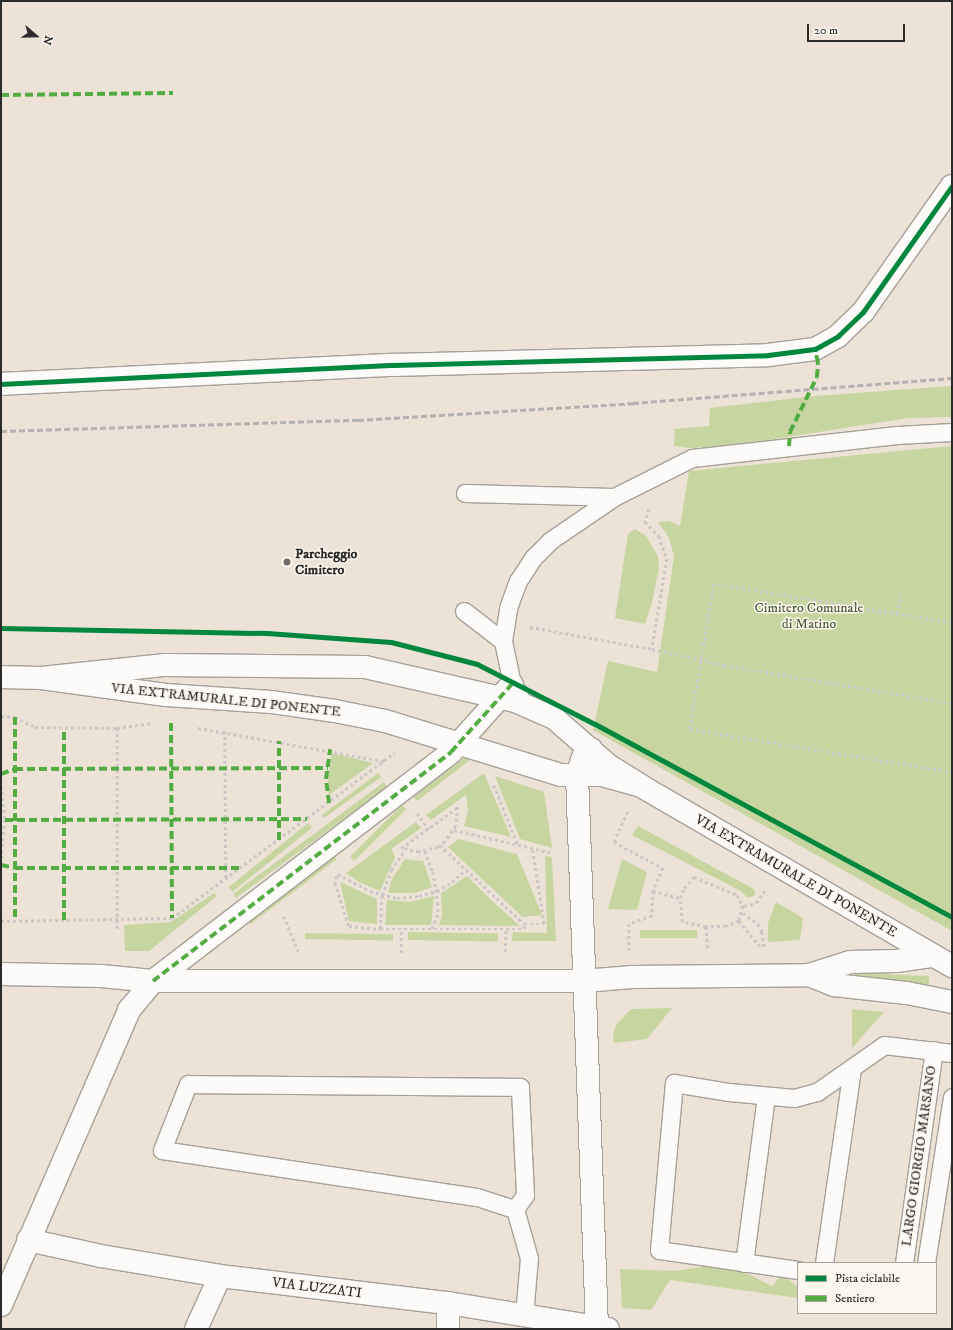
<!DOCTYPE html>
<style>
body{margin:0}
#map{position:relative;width:953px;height:1330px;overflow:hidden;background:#ece2d5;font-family:"IM FELL DW Pica",serif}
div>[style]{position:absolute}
.green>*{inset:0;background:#c7d6a1;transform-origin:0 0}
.path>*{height:2.5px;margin-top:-1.25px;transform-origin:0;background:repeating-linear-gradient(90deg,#cbc8c6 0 3px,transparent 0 6px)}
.roads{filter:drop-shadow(1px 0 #a6a199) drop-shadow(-1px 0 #a6a199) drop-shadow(0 1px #a6a199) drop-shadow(0 -1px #a6a199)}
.service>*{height:17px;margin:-8.5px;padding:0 8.5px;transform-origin:8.5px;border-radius:8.5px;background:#fcfbf9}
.pedestrian>*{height:22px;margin:-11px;padding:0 11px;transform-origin:11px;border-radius:11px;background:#fcfbf9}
.minor>*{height:22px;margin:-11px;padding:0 11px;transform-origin:11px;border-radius:11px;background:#fcfbf9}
.secondary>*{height:22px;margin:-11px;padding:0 11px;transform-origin:11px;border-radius:11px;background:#fcfbf9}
.rail>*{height:3px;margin-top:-1.5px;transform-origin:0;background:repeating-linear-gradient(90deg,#b4b2b0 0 6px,transparent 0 9px)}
.quiet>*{height:4px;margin-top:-2px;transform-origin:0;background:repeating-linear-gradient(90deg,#54ab44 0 8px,transparent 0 12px)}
.cycleway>*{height:5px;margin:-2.5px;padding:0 2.5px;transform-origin:2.5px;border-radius:2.5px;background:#00873e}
.dots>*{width:11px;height:11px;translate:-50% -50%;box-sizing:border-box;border:2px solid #fbf7ec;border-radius:50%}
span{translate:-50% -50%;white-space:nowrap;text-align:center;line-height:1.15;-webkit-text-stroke:3px #fbf7ec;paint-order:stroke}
.poi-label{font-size:14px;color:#2b2b2b;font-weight:700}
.left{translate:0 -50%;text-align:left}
.park-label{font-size:14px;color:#505b42}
.street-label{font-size:14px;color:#2b2b2b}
.frame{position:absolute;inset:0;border:2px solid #2b2b2b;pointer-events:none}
.legend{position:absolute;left:797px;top:1262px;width:140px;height:52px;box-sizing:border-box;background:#fbf7ec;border:1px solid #a8a59f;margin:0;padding:5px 7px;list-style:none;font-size:12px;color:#2b2b2b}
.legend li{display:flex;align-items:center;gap:8px;height:20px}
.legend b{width:20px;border:1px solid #a8a59f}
.north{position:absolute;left:16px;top:16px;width:40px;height:40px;-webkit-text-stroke:3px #fbf7ec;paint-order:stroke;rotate:110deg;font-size:11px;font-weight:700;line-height:16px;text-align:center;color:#2b2b2b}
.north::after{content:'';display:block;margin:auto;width:14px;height:18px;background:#2b2b2b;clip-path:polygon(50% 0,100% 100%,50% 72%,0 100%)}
.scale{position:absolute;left:807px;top:24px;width:98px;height:18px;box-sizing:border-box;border:2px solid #2b2b2b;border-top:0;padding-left:5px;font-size:12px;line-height:14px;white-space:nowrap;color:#2b2b2b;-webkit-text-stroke:3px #fbf7ec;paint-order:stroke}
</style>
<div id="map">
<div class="green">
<div style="clip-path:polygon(952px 386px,952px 417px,908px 418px,736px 445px,689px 448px,674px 446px,675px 429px,709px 426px,710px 408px,815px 396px)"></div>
<div style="clip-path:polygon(952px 446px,952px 931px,593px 730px,608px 661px,657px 672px,674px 556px,669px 538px,658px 522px,669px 521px,680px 526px,689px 471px)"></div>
<div style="clip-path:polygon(635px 529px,646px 536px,658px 556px,659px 568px,652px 602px,645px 624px,615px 618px,628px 534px)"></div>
<div style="clip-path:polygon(332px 753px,373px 763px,329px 795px,328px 779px)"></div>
<div style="clip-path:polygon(467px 756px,474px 757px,417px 801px,413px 797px)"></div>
<div style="clip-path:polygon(378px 773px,381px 777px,324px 818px,322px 815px)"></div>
<div style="clip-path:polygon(484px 773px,511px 837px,464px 826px,468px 811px,466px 795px,431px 820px,426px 815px)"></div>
<div style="clip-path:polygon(495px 776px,544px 792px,552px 848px,520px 839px)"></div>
<div style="clip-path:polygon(384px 782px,387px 787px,236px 898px,233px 894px)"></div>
<div style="left:402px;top:805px;width:6px;height:73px;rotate:45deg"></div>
<div style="clip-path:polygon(416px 822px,421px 828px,391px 849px,395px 857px,380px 891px,359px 882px,346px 873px)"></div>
<div style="left:308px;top:823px;width:6px;height:102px;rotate:51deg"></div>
<div style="clip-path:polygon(638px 826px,750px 887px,755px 890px,755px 895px,748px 898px,741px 891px,632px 835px)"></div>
<div style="clip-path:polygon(459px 839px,517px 854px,542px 915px,522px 917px,515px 910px,448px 847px)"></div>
<div style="left:334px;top:855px;width:5px;height:108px;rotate:53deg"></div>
<div style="clip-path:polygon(545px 856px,552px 857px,556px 941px,512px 941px,513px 932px,547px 933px)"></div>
<div style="clip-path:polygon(405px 859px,423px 861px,432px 887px,415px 893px,388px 893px,392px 879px)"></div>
<div style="clip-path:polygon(622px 859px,647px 872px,637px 910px,608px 909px)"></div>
<div style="clip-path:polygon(467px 876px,492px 901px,520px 926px,439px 925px,442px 916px,441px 893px)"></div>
<div style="clip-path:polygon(340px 882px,377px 899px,377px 924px,349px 921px)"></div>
<div style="clip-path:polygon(214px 893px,217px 896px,149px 951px,125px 951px,124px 925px,171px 922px)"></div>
<div style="clip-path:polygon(434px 896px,431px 925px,385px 925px,387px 900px,410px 902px)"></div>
<div style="clip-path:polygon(776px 902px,803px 918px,800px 940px,768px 942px,768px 923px)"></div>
<div style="left:697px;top:930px;width:8px;height:57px;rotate:90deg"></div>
<div style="left:408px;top:932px;width:90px;height:8px;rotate:1deg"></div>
<div style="left:305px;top:933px;width:88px;height:6px;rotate:1deg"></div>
<div style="clip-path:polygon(854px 973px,929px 976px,929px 985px,854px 977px)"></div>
<div style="clip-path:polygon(672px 1008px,647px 1039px,614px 1043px,613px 1034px,617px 1024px,631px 1009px)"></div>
<div style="clip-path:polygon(852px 1009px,884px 1012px,852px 1048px)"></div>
<div style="clip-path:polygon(709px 1266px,742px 1271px,772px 1286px,782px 1275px,798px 1287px,798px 1298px,670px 1280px,651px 1310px,622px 1308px,620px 1269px,675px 1271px)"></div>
</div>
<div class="path">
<div style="left:649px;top:509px;width:14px;rotate:107deg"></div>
<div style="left:645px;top:522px;width:20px;rotate:45deg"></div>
<div style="left:659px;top:536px;width:24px;rotate:71deg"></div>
<div style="left:667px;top:559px;width:91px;rotate:99.5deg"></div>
<div style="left:652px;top:649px;width:74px;rotate:12.5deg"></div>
<div style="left:724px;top:665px;width:231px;rotate:9.5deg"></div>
<div style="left:897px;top:614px;width:24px;rotate:-81deg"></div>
<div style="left:952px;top:623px;width:241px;rotate:-170.7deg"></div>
<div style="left:714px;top:584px;width:147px;rotate:99.4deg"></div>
<div style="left:690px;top:729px;width:266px;rotate:9.3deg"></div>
<div style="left:530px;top:627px;width:124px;rotate:10.2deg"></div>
<div style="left:1px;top:716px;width:14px;rotate:4deg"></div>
<div style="left:15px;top:717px;width:22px;rotate:27deg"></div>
<div style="left:35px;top:727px;width:82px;rotate:0.7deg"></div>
<div style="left:198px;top:728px;width:189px;rotate:10.1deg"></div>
<div style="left:225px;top:731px;width:147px;rotate:89.6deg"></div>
<div style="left:1px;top:780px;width:40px;rotate:84.3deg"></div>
<div style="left:5px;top:820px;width:42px;rotate:95.4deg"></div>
<div style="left:494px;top:785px;width:65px;rotate:68.2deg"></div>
<div style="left:458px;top:807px;width:19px;rotate:96deg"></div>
<div style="left:456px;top:826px;width:19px;rotate:125deg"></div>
<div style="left:445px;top:842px;width:9px;rotate:144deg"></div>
<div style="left:438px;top:847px;width:20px;rotate:165deg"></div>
<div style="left:419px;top:852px;width:18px;rotate:-167deg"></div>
<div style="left:401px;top:848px;width:70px;rotate:-35.7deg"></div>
<div style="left:628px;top:812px;width:33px;rotate:115deg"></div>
<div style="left:614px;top:842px;width:55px;rotate:28deg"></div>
<div style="left:663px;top:868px;width:25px;rotate:113deg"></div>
<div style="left:653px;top:891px;width:25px;rotate:92deg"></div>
<div style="left:652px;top:916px;width:24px;rotate:161deg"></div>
<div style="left:629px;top:924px;width:26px;rotate:90deg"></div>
<div style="left:417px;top:813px;width:20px;rotate:53deg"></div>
<div style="left:454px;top:830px;width:102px;rotate:13.1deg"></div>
<div style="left:440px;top:845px;width:115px;rotate:43.2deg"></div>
<div style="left:524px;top:924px;width:20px"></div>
<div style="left:544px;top:924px;width:77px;rotate:-99deg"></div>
<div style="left:425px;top:851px;width:22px;rotate:69deg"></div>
<div style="left:433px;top:872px;width:31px;rotate:81deg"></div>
<div style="left:438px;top:903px;width:12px;rotate:90deg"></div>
<div style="left:438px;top:915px;width:15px;rotate:113deg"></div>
<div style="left:338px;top:874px;width:36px;rotate:28deg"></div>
<div style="left:370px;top:891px;width:28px;rotate:15deg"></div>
<div style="left:397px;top:898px;width:22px;rotate:-5deg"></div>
<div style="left:419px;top:896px;width:19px;rotate:-16deg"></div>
<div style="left:437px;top:891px;width:17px;rotate:-31deg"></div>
<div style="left:452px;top:882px;width:19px;rotate:-43deg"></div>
<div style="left:337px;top:876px;width:7px;rotate:106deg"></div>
<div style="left:335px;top:883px;width:45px;rotate:72deg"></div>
<div style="left:349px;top:926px;width:31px;rotate:6deg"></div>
<div style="left:380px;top:929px;width:144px"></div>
<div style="left:524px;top:929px;width:5px;rotate:-90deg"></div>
<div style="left:694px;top:877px;width:47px;rotate:22.7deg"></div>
<div style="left:737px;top:895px;width:13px;rotate:61deg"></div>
<div style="left:743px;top:906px;width:16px;rotate:105deg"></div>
<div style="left:739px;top:921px;width:14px;rotate:159deg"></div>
<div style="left:726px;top:926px;width:20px;rotate:177deg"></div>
<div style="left:706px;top:927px;width:25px;rotate:-168deg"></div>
<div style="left:682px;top:922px;width:24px;rotate:-95deg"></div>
<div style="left:680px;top:898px;width:11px;rotate:-68deg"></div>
<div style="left:684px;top:888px;width:15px;rotate:-48deg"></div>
<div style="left:653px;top:891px;width:28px;rotate:15deg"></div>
<div style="left:744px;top:906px;width:12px;rotate:-14deg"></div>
<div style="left:756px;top:903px;width:16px;rotate:-55deg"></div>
<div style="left:743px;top:913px;width:19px;rotate:36deg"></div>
<div style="left:758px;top:924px;width:9px;rotate:63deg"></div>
<div style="left:762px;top:932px;width:15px;rotate:82deg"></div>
<div style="left:284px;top:916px;width:38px;rotate:68deg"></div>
<div style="left:1px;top:921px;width:171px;rotate:-1deg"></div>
<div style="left:172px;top:918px;width:277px;rotate:-36.6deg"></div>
<div style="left:739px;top:921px;width:34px;rotate:50deg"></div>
<div style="left:706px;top:927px;width:22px;rotate:85deg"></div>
<div style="left:117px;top:929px;width:201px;rotate:-90deg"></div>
<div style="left:117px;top:728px;width:35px;rotate:-8deg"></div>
<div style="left:380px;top:929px;width:34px;rotate:-87deg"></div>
<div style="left:382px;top:895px;width:27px;rotate:-70deg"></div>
<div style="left:391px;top:870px;width:24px;rotate:-55deg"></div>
<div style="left:505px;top:952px;width:23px;rotate:-88deg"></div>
<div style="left:401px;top:953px;width:24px;rotate:-90deg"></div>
</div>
<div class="roads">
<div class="service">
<div style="left:465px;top:493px;width:149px;rotate:1.5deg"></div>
<div style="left:464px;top:611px;width:49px;rotate:37.6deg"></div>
<div style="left:519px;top:693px;width:11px;rotate:-128deg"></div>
<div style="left:512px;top:684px;width:44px;rotate:-101.8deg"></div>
<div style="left:503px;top:641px;width:33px;rotate:-81deg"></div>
<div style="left:508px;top:608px;width:29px;rotate:-70deg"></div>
<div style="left:518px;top:581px;width:27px;rotate:-57deg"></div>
<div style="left:533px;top:558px;width:25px;rotate:-45deg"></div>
<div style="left:551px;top:540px;width:76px;rotate:-34.3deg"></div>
<div style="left:614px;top:497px;width:87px;rotate:-26.6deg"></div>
<div style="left:692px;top:458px;width:206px;rotate:-6.4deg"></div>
<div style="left:897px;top:435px;width:55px;rotate:-3.1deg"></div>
<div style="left:515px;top:1209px;width:17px;rotate:-54deg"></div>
<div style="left:525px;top:1195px;width:108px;rotate:-92.7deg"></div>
<div style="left:520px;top:1087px;width:332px;rotate:-179.5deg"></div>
<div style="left:188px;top:1084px;width:71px;rotate:111.5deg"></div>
<div style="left:162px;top:1150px;width:318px;rotate:8.5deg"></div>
<div style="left:477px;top:1197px;width:40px;rotate:18deg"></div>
<div style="left:515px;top:1209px;width:51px;rotate:74.1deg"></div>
<div style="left:529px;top:1258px;width:57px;rotate:95deg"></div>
<div style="left:744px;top:1263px;width:168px;rotate:-82.5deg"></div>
<div style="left:824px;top:1263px;width:197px;rotate:-81.8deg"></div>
<div style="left:904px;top:1263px;width:215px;rotate:-82deg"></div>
<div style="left:926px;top:1263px;width:168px;rotate:-81.1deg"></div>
<div style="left:798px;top:1270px;width:140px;rotate:-171.8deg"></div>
<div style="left:659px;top:1250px;width:168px;rotate:-84.9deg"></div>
<div style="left:674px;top:1083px;width:56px;rotate:9.3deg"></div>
<div style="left:729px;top:1092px;width:65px;rotate:5.3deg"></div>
<div style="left:794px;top:1098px;width:24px;rotate:-15deg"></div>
<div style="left:817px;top:1092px;width:82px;rotate:-35deg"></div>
<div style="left:884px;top:1045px;width:68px;rotate:6.7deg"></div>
</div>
<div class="pedestrian">
<div style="left:153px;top:981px;width:376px;rotate:-37.5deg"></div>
<div style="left:451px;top:752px;width:91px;rotate:-48.1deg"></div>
</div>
<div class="minor">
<div style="left:1px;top:384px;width:392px;rotate:-2.8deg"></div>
<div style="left:393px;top:365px;width:375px;rotate:-1.5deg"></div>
<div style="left:768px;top:355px;width:47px;rotate:-7.3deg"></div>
<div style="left:815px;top:349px;width:26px;rotate:-29deg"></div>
<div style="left:838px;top:336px;width:35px;rotate:-44deg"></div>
<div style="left:863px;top:312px;width:154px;rotate:-54.8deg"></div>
<div style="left:591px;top:749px;width:11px;rotate:135deg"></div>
<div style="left:583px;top:757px;width:19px;rotate:108deg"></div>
<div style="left:577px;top:775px;width:554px;rotate:87.93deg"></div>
<div style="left:1px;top:974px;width:100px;rotate:1.1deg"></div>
<div style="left:101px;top:976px;width:52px;rotate:5.5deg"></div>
<div style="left:153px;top:981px;width:431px"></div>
<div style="left:584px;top:981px;width:48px;rotate:-4.8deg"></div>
<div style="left:632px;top:977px;width:177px;rotate:-0.6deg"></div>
<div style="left:809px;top:975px;width:43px;rotate:-17.6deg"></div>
<div style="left:850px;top:962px;width:46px;rotate:-1.2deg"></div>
<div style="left:896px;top:961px;width:37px;rotate:-8deg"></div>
<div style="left:809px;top:975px;width:27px;rotate:22deg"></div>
<div style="left:834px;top:985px;width:73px;rotate:6.3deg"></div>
<div style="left:907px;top:993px;width:46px;rotate:11.3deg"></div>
<div style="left:28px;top:1240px;width:75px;rotate:12.4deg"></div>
<div style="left:101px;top:1256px;width:121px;rotate:9.5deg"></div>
<div style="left:220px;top:1276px;width:230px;rotate:6.8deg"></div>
<div style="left:448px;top:1303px;width:162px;rotate:9.2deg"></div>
<div style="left:1px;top:1305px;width:322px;rotate:-66.5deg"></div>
<div style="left:129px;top:1010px;width:38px;rotate:-50deg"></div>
<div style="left:196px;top:1329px;width:58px;rotate:-65.6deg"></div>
<div style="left:448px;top:1329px;width:26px;rotate:-90deg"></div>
</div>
<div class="secondary">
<div style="left:1px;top:677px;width:40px;rotate:1.4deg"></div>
<div style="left:641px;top:786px;width:41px;rotate:-164.2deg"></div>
<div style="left:602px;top:775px;width:41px;rotate:180deg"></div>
<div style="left:561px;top:775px;width:184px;rotate:-162.9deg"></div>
<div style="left:385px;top:721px;width:51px;rotate:-168.7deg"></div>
<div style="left:335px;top:711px;width:65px;rotate:-172deg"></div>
<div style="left:271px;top:702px;width:105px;rotate:-176.2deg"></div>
<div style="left:166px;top:695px;width:126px;rotate:-172.3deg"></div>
<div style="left:41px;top:678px;width:125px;rotate:-6deg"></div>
<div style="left:165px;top:665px;width:200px;rotate:0.6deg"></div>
<div style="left:365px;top:667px;width:154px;rotate:12.8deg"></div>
<div style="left:515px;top:701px;width:43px;rotate:23.6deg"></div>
<div style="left:554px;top:718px;width:72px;rotate:41deg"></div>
<div style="left:608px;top:765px;width:39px;rotate:32deg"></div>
<div style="left:641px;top:786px;width:359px;rotate:30.1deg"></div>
</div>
</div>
<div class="rail">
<div style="left:1px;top:431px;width:357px;rotate:-1.8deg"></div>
<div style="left:358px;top:420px;width:276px;rotate:-3.5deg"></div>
<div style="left:633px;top:403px;width:320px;rotate:-4.5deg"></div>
</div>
<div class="quiet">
<div style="left:1px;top:95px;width:172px;rotate:-0.7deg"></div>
<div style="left:789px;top:446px;width:14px;rotate:-86deg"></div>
<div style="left:790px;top:432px;width:61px;rotate:-63.9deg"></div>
<div style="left:817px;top:377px;width:14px;rotate:-86deg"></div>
<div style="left:818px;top:363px;width:14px;rotate:-102deg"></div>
<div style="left:15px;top:717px;width:204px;rotate:90deg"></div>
<div style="left:171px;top:723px;width:195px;rotate:89.7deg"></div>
<div style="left:1px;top:774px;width:15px;rotate:-20deg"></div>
<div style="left:15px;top:769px;width:313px;rotate:-0.2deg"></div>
<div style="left:329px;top:803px;width:24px;rotate:-97deg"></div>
<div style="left:326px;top:779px;width:30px;rotate:-82deg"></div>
<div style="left:5px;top:820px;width:302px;rotate:-0.2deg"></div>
<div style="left:279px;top:840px;width:99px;rotate:-90deg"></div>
<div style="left:1px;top:865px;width:14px;rotate:12deg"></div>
<div style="left:15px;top:868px;width:225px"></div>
<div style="left:64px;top:920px;width:192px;rotate:-90deg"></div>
<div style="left:153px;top:981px;width:376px;rotate:-37.5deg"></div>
<div style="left:451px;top:752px;width:91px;rotate:-48.1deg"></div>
</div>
<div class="cycleway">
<div style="left:1px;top:384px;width:392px;rotate:-2.8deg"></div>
<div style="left:393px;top:365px;width:375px;rotate:-1.5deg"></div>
<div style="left:768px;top:355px;width:47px;rotate:-7.3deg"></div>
<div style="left:815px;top:349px;width:26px;rotate:-29deg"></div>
<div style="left:838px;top:336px;width:35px;rotate:-44deg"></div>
<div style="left:863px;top:312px;width:154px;rotate:-54.8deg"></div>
<div style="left:1px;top:628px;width:266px;rotate:1.1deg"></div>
<div style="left:267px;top:633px;width:124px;rotate:4.2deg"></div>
<div style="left:391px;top:642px;width:89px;rotate:14.3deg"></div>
<div style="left:477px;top:664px;width:132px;rotate:27deg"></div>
<div style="left:595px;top:724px;width:406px;rotate:28.4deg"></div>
</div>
<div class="dots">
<div style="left:287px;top:562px;background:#6f6b66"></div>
</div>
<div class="poi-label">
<span class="left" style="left:295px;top:562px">Parcheggio<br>Cimitero</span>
</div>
<div class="park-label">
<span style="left:809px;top:616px">Cimitero Comunale<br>di Matino</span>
</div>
<div class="street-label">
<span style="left:226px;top:700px;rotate:6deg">VIA EXTRAMURALE DI PONENTE</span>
<span style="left:796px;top:876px;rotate:30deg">VIA EXTRAMURALE DI PONENTE</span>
<span style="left:919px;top:1156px;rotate:-82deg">LARGO GIORGIO MARSANO</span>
<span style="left:317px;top:1288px;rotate:7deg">VIA LUZZATI</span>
</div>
<div class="frame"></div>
<ul class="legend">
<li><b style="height:5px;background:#00873e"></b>Pista ciclabile</li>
<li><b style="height:5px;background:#54ab44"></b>Sentiero</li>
</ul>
<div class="north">N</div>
<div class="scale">20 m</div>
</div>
